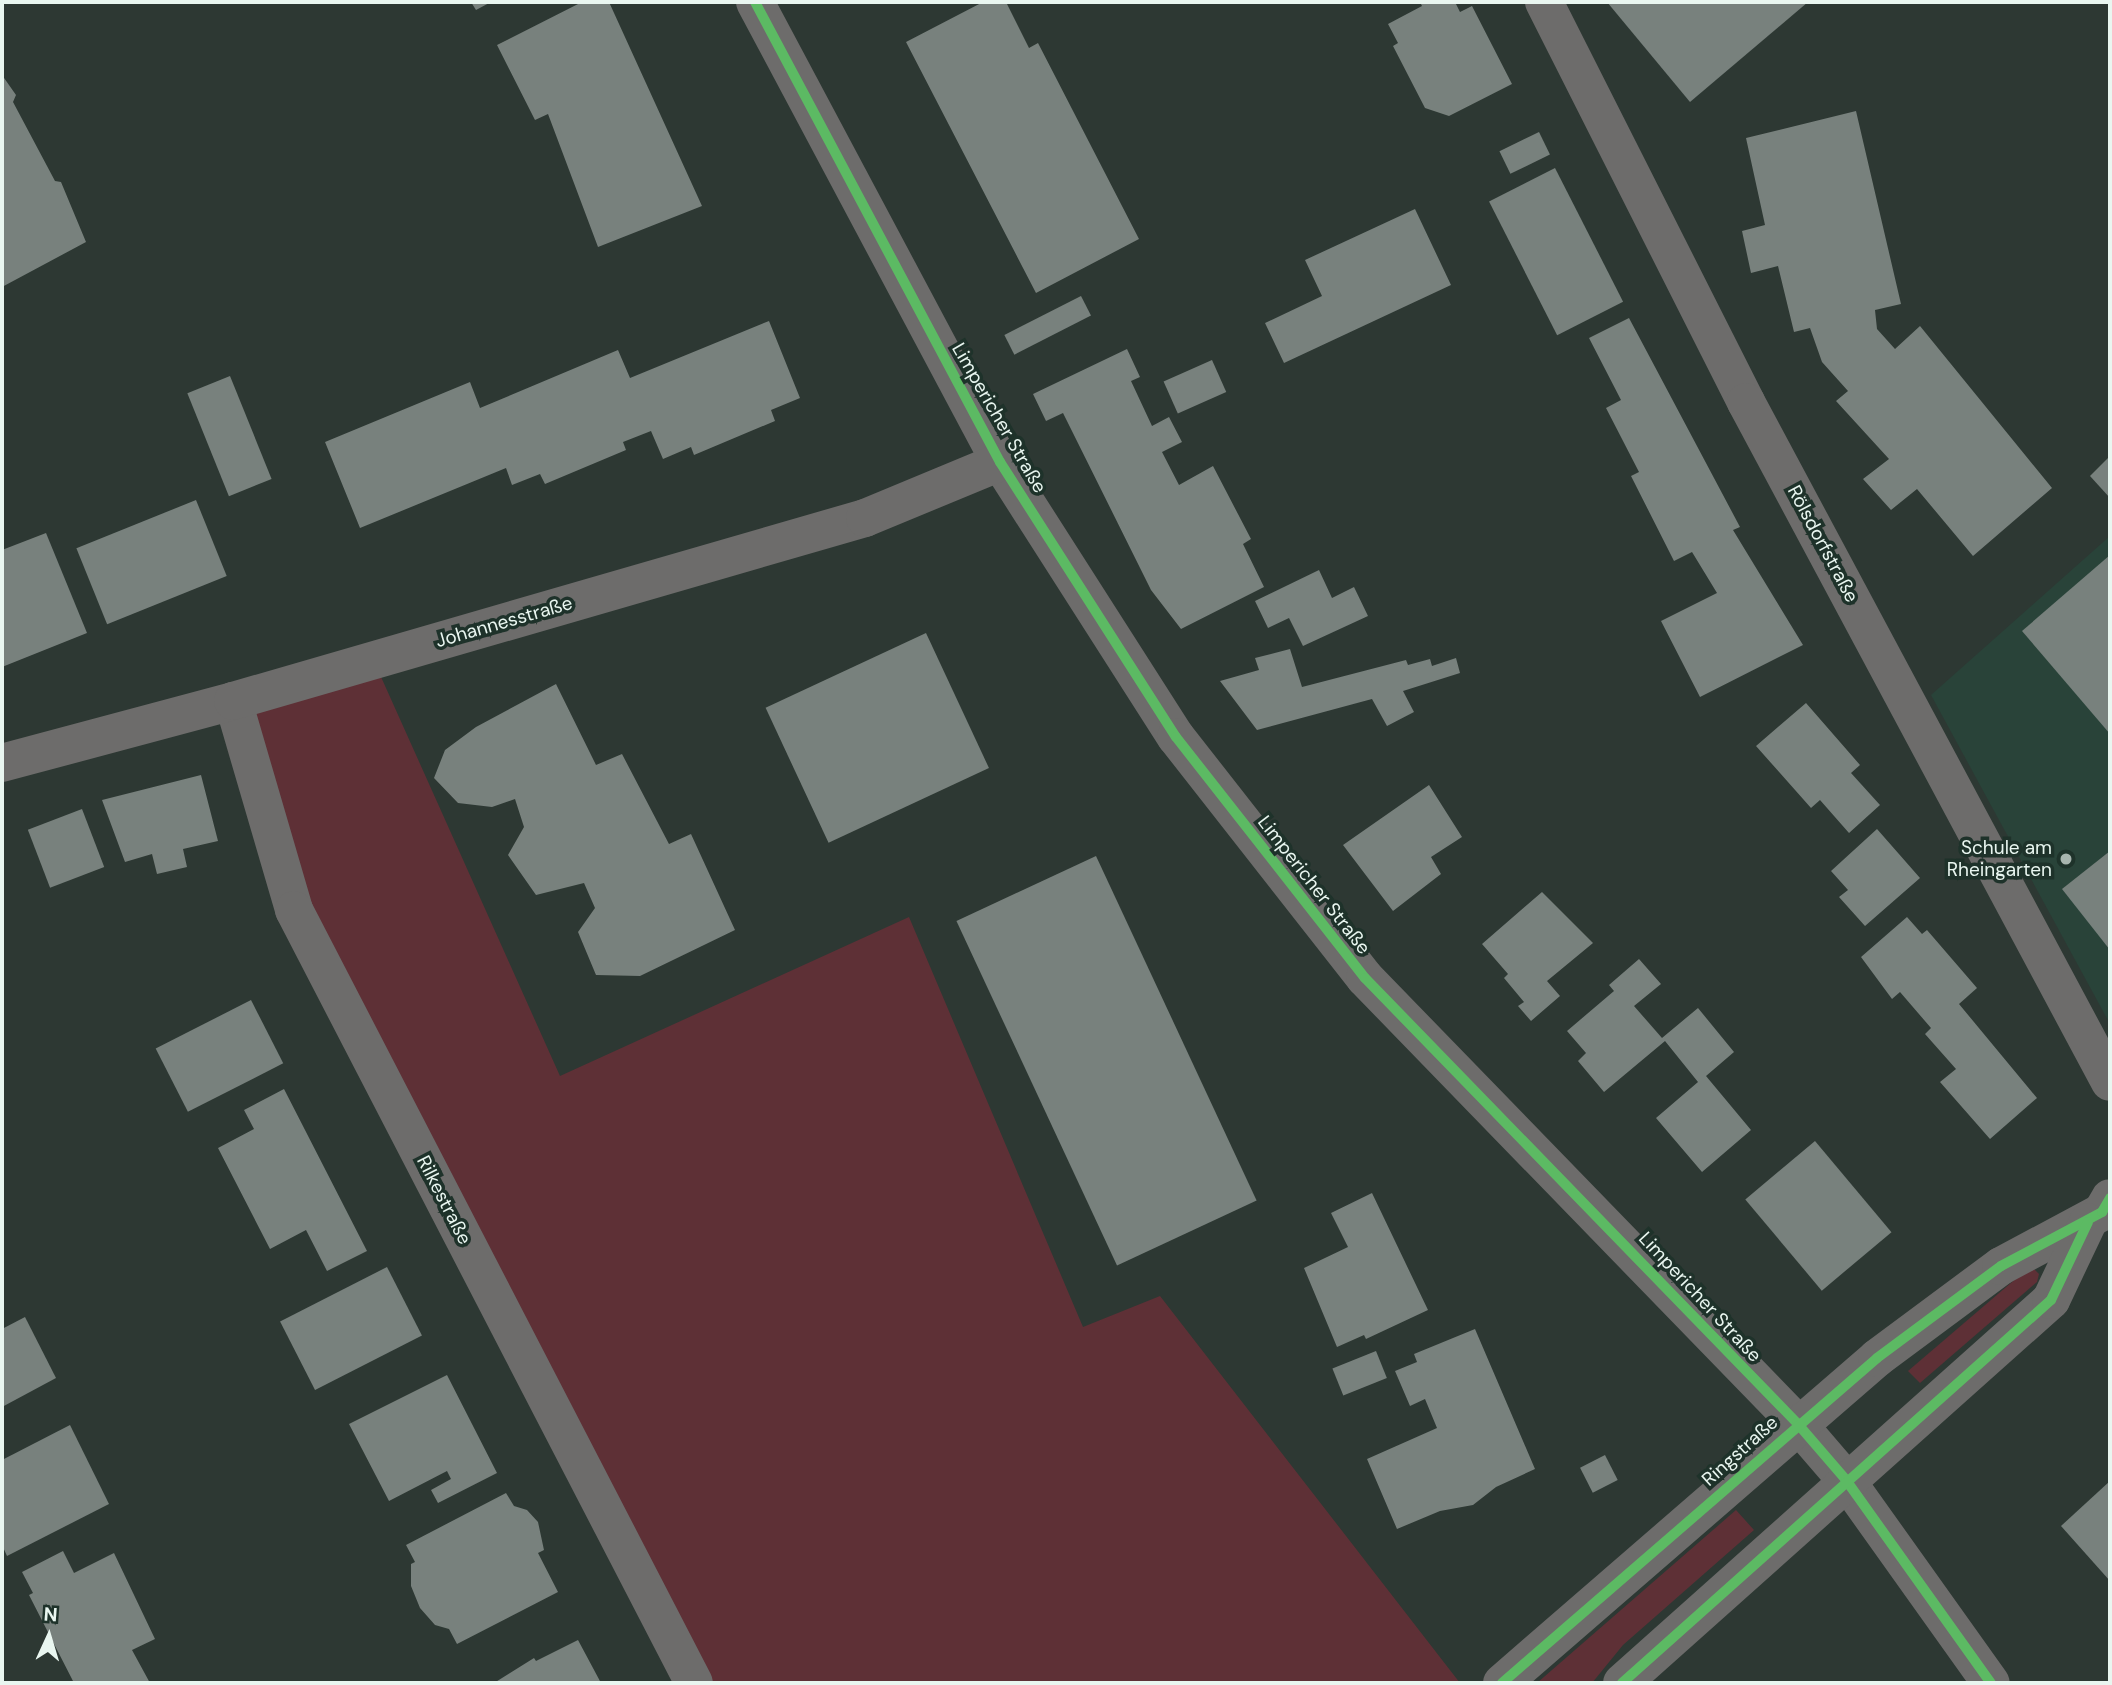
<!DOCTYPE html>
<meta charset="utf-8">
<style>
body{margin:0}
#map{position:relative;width:2112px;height:1685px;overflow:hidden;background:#2d3833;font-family:"DM Sans",sans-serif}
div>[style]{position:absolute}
.built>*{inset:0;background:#294339}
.green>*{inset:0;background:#5e3036}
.building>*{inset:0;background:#78817d;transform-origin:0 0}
.street>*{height:38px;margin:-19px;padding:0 19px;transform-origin:19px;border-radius:19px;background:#6d6c6b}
.cycleway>*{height:10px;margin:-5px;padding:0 5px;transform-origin:5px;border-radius:5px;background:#5cba63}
.dots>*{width:19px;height:19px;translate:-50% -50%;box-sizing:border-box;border:4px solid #1e322a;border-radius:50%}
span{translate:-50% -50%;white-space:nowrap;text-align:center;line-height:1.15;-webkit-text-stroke:7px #1e322a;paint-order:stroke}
.street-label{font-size:19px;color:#e9f6f0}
.poi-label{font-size:19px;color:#e9f6f0}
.right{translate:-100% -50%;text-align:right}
.frame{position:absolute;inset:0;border:4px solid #e9f6f0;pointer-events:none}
.north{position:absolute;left:14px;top:1601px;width:70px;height:70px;-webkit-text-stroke:5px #1e322a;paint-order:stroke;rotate:4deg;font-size:19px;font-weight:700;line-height:28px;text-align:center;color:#e9f6f0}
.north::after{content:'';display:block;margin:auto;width:24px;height:32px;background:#e9f6f0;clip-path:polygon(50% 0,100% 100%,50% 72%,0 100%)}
</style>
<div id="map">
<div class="built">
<div style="clip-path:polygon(2110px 536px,2110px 1024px,1931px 695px)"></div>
</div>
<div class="green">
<div style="clip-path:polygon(373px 659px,560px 1076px,909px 917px,1083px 1327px,1160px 1296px,1460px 1683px,694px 1683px,294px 910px,233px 701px)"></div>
<div style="clip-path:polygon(2034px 1269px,2039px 1274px,2037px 1282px,1920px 1383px,1908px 1371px,2026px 1270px)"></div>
<div style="clip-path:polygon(1736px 1510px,1754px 1530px,1623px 1645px,1592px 1683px,1537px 1683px)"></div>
</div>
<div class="building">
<div style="clip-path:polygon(471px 2px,491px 2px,476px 10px)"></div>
<div style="clip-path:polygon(582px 2px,609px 2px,702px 206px,598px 247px,548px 114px,535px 120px,497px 45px)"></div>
<div style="clip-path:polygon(983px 2px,1006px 2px,1029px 48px,1038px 43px,1139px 239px,1036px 293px,906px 42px)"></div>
<div style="clip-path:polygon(1420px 2px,1455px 2px,1460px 12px,1472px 6px,1512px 84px,1449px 116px,1425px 108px,1393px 46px,1398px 43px,1388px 24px,1422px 6px)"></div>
<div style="clip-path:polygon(1607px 2px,1808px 2px,1690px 102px)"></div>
<div style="clip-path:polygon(2px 75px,16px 95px,13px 102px,55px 181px,61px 182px,86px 242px,2px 287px)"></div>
<div style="clip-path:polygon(1856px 111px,1901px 304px,1875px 310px,1877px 329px,1895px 349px,1920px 326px,2052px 488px,1973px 556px,1917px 489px,1891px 510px,1863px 479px,1889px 459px,1836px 401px,1848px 391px,1822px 362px,1810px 328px,1794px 332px,1778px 266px,1751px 273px,1742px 231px,1765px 225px,1746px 138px)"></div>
<div style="left:1539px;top:132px;width:25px;height:44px;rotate:64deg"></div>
<div style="left:1555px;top:168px;width:150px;height:74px;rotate:63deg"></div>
<div style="clip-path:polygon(1415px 209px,1451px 285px,1284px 363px,1265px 323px,1322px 296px,1305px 260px)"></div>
<div style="left:1081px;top:296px;width:22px;height:86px;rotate:63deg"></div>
<div style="clip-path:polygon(1629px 318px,1740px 527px,1733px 530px,1803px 645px,1700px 697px,1661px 621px,1717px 593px,1692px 552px,1674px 561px,1631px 476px,1639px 472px,1606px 408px,1621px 400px,1589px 338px)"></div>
<div style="clip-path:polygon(769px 321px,800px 398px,771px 410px,775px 421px,694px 455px,691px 447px,663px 459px,651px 431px,623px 442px,626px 450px,545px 484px,540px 474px,512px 485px,506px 468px,360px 528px,325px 442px,470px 382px,480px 408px,618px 350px,630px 378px)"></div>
<div style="clip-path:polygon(1127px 349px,1140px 377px,1131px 381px,1152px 426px,1169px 417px,1182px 442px,1162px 452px,1179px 485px,1213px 466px,1251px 539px,1243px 544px,1264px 587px,1181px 629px,1151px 590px,1063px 413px,1046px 421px,1033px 394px)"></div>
<div style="left:1212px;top:360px;width:35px;height:53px;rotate:66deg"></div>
<div style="left:230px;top:376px;width:111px;height:46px;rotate:68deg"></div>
<div style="clip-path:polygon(2110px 456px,2110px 498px,2090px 476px)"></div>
<div style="left:196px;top:500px;width:82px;height:129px;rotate:68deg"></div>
<div style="clip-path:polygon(46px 533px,87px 633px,2px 667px,2px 550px)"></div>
<div style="clip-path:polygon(2110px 555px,2110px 734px,2022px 631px)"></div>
<div style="clip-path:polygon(1319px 570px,1332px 598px,1354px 587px,1368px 616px,1303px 646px,1289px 618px,1268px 628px,1255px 601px)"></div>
<div style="left:926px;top:633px;width:149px;height:177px;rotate:65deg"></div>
<div style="clip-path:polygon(1290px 649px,1302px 687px,1406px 660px,1408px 665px,1430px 659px,1432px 666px,1456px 658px,1460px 673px,1403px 691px,1414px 712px,1387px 726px,1372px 699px,1257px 730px,1220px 681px,1259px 670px,1255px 658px)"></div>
<div style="clip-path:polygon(556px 684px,596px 765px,622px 754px,669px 844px,691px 834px,735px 930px,640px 976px,596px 975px,578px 932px,595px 908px,584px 883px,536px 895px,508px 855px,524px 827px,515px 799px,492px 807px,458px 803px,434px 778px,445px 750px,476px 727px)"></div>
<div style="clip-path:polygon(1806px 703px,1860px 765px,1851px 773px,1880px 805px,1849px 833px,1820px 800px,1811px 808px,1756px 746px)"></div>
<div style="clip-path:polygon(201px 775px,218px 841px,183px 849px,187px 867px,157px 874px,152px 854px,125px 862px,102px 800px)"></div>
<div style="clip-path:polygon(1429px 785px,1462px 837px,1431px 857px,1441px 874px,1393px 911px,1343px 845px)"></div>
<div style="left:82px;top:809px;width:62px;height:58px;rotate:69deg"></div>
<div style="clip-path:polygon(1877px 829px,1920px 878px,1865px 926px,1839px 897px,1848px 890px,1831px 871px)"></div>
<div style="clip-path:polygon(2110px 851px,2110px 950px,2062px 889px)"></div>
<div style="left:1096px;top:856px;width:380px;height:154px;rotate:65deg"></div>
<div style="clip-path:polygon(1542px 892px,1593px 943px,1547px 981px,1560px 996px,1531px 1021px,1518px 1006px,1524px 1002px,1504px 978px,1508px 974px,1482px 944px)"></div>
<div style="clip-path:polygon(1907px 917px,1922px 934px,1927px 930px,1977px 988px,1959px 1004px,2037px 1098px,1990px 1139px,1940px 1082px,1956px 1069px,1925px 1034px,1931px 1028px,1900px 992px,1892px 999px,1861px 957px)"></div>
<div style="clip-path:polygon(1639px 959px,1661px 984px,1634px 1006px,1662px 1038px,1698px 1008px,1734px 1052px,1706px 1076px,1751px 1130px,1702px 1172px,1656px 1118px,1698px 1082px,1665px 1041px,1604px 1092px,1578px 1061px,1586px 1053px,1567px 1031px,1614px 991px,1609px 985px)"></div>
<div style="left:251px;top:1000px;width:71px;height:107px;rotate:63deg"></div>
<div style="clip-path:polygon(284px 1089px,367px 1251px,327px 1271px,306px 1230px,270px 1249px,218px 1148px,254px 1129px,244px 1110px)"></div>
<div style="left:1815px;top:1141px;width:119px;height:91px;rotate:50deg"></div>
<div style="clip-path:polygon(1372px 1193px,1428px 1310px,1366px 1339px,1364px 1335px,1337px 1347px,1304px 1268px,1348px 1247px,1331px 1213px)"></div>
<div style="left:387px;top:1267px;width:77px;height:120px;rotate:63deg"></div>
<div style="clip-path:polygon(25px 1317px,56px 1378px,2px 1407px,2px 1329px)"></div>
<div style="clip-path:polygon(1475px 1329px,1535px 1469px,1496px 1487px,1473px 1505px,1440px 1511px,1397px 1529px,1367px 1459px,1437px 1428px,1425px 1399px,1410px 1406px,1395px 1371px,1417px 1362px,1414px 1354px)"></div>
<div style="left:1376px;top:1351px;width:29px;height:47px;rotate:68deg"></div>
<div style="clip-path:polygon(447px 1375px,497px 1473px,438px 1503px,431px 1490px,451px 1479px,447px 1471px,389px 1501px,349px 1424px)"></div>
<div style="clip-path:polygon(70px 1425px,109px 1504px,7px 1556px,2px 1545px,2px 1460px)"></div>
<div style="left:1605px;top:1455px;width:28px;height:28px;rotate:63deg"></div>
<div style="clip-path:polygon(2110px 1481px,2110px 1581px,2061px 1526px)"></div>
<div style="clip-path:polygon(506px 1493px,514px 1506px,527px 1510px,538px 1522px,544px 1550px,538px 1553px,558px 1592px,457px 1644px,449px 1629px,435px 1625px,420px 1608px,411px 1586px,411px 1564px,415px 1562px,406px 1545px)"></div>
<div style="clip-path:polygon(63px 1551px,74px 1573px,114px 1553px,155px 1639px,132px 1650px,150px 1683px,74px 1683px,29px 1595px,33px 1593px,22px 1572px)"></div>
<div style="clip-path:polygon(578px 1640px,601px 1683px,494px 1683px,534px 1658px,536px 1661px)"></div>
</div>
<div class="street">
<div style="left:755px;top:2px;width:521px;rotate:61.96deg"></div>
<div style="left:1000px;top:462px;width:326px;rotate:57.4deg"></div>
<div style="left:1176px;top:737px;width:306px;rotate:51.9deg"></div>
<div style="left:1365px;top:978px;width:620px;rotate:45.85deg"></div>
<div style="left:1797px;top:1423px;width:75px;rotate:49.3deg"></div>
<div style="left:1846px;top:1480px;width:249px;rotate:54.5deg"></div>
<div style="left:1544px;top:2px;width:448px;rotate:63.2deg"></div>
<div style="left:1746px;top:402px;width:771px;rotate:61.84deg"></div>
<div style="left:233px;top:701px;width:218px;rotate:73.7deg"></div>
<div style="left:294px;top:910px;width:870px;rotate:62.64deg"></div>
<div style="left:2px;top:763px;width:239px;rotate:-15deg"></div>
<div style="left:233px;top:701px;width:658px;rotate:-16.15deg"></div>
<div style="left:865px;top:518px;width:146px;rotate:-22.5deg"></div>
<div style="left:1502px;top:1683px;width:496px;rotate:-40.9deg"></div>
<div style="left:1877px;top:1358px;width:154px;rotate:-36.6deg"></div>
<div style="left:2001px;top:1266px;width:115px;rotate:-28.1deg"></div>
<div style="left:2102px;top:1212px;width:16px;rotate:-60deg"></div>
<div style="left:1622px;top:1683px;width:575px;rotate:-41.76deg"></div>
<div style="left:2051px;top:1300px;width:86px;rotate:-64.6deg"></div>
</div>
<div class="cycleway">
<div style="left:755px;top:2px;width:521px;rotate:61.96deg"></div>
<div style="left:1000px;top:462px;width:326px;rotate:57.4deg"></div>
<div style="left:1176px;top:737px;width:306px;rotate:51.9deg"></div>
<div style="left:1365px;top:978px;width:620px;rotate:45.85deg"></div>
<div style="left:1797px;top:1423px;width:75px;rotate:49.3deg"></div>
<div style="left:1846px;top:1480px;width:249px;rotate:54.5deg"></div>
<div style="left:1502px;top:1683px;width:496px;rotate:-40.9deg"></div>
<div style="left:1877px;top:1358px;width:154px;rotate:-36.6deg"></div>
<div style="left:2001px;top:1266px;width:115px;rotate:-28.1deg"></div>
<div style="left:2102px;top:1212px;width:16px;rotate:-60deg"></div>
<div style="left:1622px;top:1683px;width:575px;rotate:-41.76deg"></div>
<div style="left:2051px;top:1300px;width:86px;rotate:-64.6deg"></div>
</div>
<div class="dots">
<div style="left:2066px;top:859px;background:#a7b4ae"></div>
</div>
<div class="street-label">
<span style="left:999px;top:418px;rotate:60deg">Limpericher Straße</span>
<span style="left:1823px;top:544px;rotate:62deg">Rölsdorfstraße</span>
<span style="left:504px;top:622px;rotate:-16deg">Johannesstraße</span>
<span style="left:1314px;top:885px;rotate:52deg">Limpericher Straße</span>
<span style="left:444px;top:1200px;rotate:63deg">Rilkestraße</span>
<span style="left:1700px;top:1297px;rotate:47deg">Limpericher Straße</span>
<span style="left:1740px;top:1451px;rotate:-42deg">Ringstraße</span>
</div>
<div class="poi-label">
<span class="right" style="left:2052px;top:859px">Schule am<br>Rheingarten</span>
</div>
<div class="frame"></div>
<div class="north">N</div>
</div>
